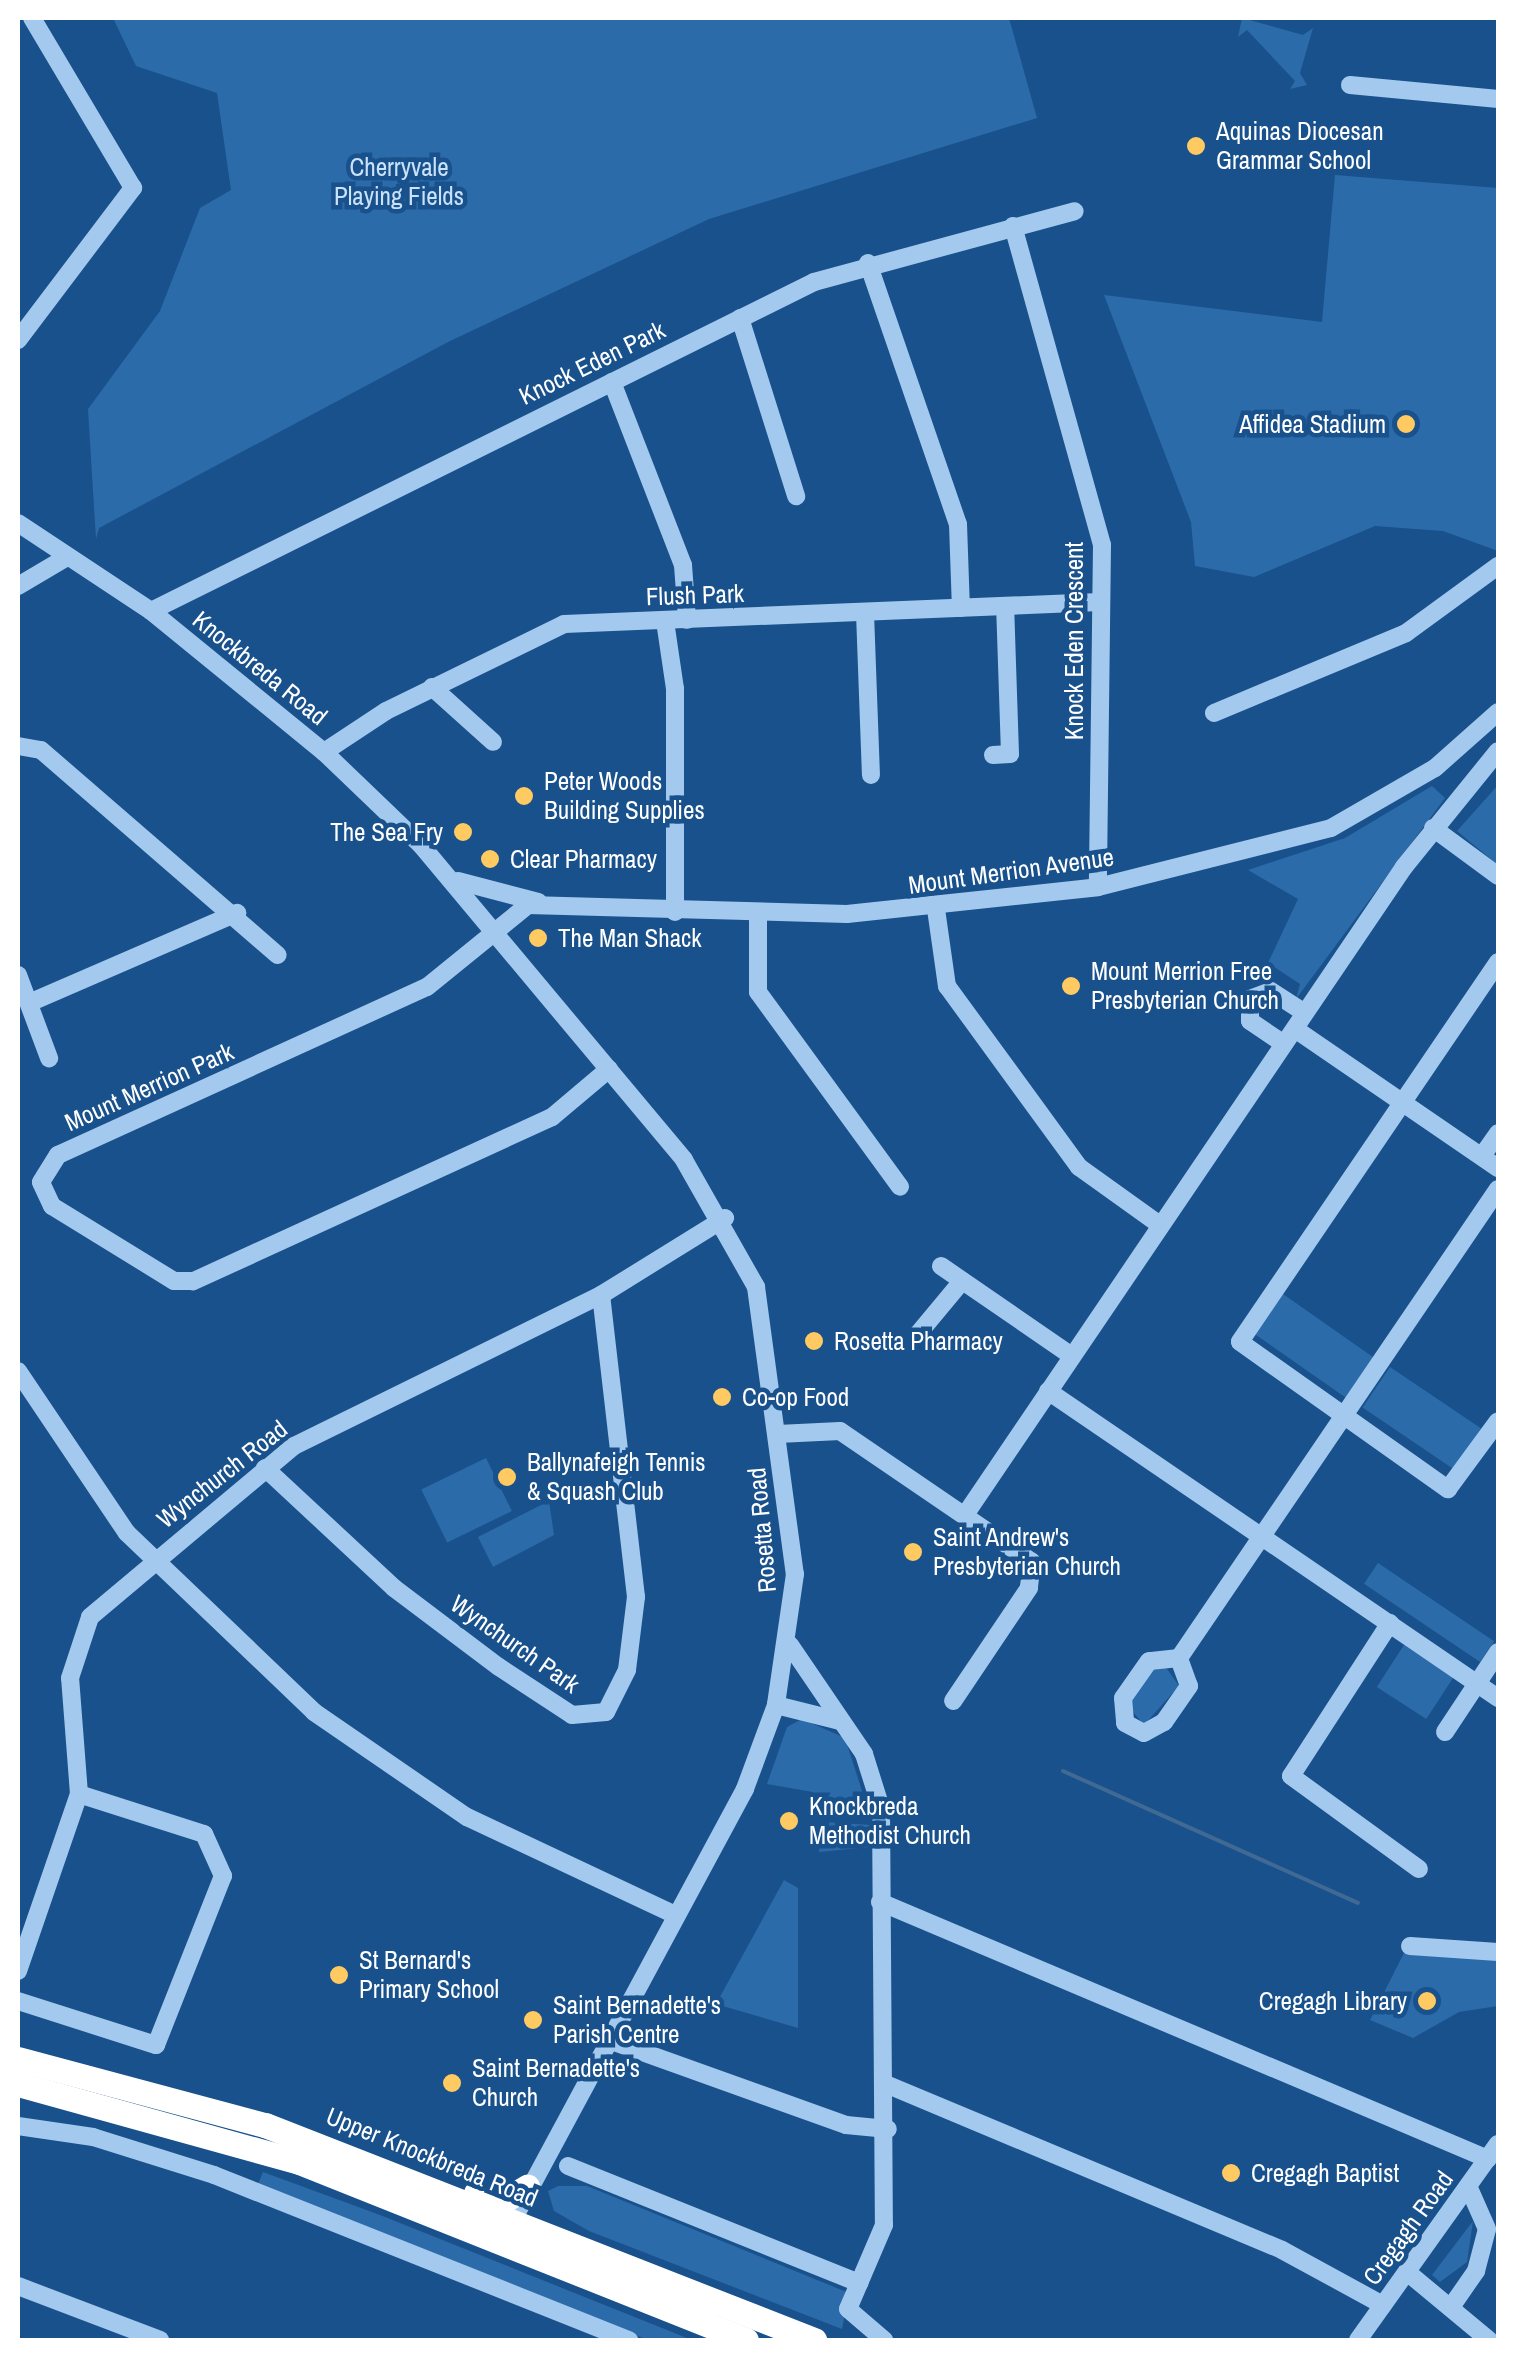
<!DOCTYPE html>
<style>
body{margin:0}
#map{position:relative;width:1516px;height:2358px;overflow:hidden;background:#19518c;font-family:"Archivo Narrow",sans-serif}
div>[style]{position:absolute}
.green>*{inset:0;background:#2c6baa;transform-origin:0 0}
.stream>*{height:4px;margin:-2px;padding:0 2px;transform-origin:2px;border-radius:2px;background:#406994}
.minor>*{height:18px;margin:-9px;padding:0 9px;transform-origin:9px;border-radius:9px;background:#a4c9ee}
.highway>*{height:25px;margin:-12.5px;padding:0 12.5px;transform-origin:12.5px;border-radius:12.5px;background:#fff}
.dots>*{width:28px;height:28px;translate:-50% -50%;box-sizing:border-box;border:5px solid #19518c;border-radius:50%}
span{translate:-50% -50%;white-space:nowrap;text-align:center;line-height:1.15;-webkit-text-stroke:9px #19518c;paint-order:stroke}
.poi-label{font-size:25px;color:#fff}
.left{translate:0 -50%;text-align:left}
.right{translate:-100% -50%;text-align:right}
.park-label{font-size:25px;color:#cae2fa}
.street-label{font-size:25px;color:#fff}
.frame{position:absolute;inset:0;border:20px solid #fff;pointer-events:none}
</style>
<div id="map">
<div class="green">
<div style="clip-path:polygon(113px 18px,1009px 18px,1037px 118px,709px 219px,448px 342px,99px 528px,96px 539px,88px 409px,160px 311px,200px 208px,231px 190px,217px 93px,136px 66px)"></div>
<div style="clip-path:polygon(1242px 18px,1303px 35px,1313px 28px,1300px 73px,1307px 85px,1290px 89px,1295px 81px,1247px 30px,1238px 37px)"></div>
<div style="clip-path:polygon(1335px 175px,1498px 188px,1498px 551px,1443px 531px,1375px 526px,1254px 577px,1195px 566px,1191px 522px,1104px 295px,1322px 322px)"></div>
<div style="clip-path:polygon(1498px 785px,1498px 865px,1457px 831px)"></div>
<div style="clip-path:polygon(1432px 786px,1445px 798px,1296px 999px,1300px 984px,1268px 963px,1298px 899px,1248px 870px,1345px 838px)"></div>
<div style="left:1283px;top:1294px;width:111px;height:49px;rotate:35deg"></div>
<div style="left:1390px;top:1367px;width:110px;height:49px;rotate:34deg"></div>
<div style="left:486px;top:1458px;width:59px;height:72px;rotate:64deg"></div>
<div style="clip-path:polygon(549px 1501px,554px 1535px,493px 1567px,478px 1537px)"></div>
<div style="left:1378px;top:1563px;width:140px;height:25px;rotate:34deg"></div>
<div style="left:1404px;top:1645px;width:59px;height:50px;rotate:33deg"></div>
<div style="clip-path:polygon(1165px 1666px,1179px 1686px,1144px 1725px,1128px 1706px,1151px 1670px)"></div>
<div style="clip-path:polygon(802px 1719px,845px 1738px,871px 1819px,817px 1813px,813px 1792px,767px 1784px,787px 1727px)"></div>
<div style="clip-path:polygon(823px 1822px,871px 1825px,871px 1847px,819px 1852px)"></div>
<div style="clip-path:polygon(784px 1880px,798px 1888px,798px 2028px,716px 2004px)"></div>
<div style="clip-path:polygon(1404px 1953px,1498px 1958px,1498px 2006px,1459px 2012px,1413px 2038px,1370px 2020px)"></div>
<div style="clip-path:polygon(263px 2172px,380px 2215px,692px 2340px,648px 2340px,258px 2184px)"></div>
<div style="clip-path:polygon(558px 2186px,587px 2186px,849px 2293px,842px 2329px,589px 2231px,554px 2211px,548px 2191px)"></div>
<div style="clip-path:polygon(1473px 2221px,1467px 2262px,1440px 2282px,1432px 2275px)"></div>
</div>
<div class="stream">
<div style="left:1063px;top:1771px;width:323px;rotate:24.1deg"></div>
</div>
<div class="minor">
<div style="left:1350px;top:85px;width:149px;rotate:5.4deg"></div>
<div style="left:1013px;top:226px;width:331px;rotate:74.4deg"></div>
<div style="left:1102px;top:545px;width:342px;rotate:90.7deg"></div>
<div style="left:868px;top:263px;width:276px;rotate:71deg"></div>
<div style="left:958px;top:524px;width:84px;rotate:88deg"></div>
<div style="left:740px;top:318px;width:187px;rotate:72.5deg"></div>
<div style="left:18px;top:340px;width:191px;rotate:-52.9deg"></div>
<div style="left:133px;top:188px;width:198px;rotate:-120.7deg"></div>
<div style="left:612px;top:382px;width:196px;rotate:68.8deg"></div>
<div style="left:683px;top:565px;width:55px;rotate:85.8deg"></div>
<div style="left:18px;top:523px;width:159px;rotate:33.5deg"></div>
<div style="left:151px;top:611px;width:223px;rotate:39.2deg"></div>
<div style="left:324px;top:752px;width:134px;rotate:43.8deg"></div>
<div style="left:421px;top:845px;width:410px;rotate:50.1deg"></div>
<div style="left:684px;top:1160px;width:146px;rotate:60.4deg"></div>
<div style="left:756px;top:1287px;width:290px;rotate:82.3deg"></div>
<div style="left:795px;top:1574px;width:132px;rotate:98.3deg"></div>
<div style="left:776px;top:1705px;width:90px;rotate:110.3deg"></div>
<div style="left:745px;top:1789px;width:491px;rotate:118.3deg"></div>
<div style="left:18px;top:586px;width:57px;rotate:-30.6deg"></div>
<div style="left:151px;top:611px;width:740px;rotate:-26.39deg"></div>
<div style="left:814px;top:282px;width:270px;rotate:-15.2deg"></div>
<div style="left:865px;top:613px;width:162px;rotate:87.9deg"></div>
<div style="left:665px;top:621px;width:69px;rotate:81.6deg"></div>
<div style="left:675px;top:689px;width:223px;rotate:90deg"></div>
<div style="left:432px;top:687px;width:82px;rotate:42deg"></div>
<div style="left:1214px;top:713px;width:208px;rotate:-22.6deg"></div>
<div style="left:1406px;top:633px;width:114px;rotate:-36.1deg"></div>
<div style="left:18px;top:746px;width:23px;rotate:10deg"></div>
<div style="left:41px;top:750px;width:313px;rotate:40.9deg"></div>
<div style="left:324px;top:752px;width:74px;rotate:-33.5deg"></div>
<div style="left:386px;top:711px;width:198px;rotate:-26deg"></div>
<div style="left:564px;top:624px;width:536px;rotate:-2.35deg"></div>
<div style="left:993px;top:755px;width:17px;rotate:-3deg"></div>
<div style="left:1010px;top:754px;width:148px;rotate:-91.9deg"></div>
<div style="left:1433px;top:828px;width:81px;rotate:36.4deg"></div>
<div style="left:458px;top:881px;width:83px;rotate:14.7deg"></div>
<div style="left:936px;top:909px;width:78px;rotate:81.9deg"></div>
<div style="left:947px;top:986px;width:224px;rotate:53.9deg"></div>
<div style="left:1079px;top:1167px;width:100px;rotate:35.6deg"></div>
<div style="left:758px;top:916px;width:76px;rotate:90deg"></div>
<div style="left:758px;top:992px;width:241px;rotate:53.9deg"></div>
<div style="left:1498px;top:962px;width:459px;rotate:124.2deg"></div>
<div style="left:1240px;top:1342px;width:255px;rotate:35.3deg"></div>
<div style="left:1448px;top:1489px;width:84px;rotate:-53.7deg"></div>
<div style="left:18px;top:975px;width:89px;rotate:69.5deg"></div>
<div style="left:29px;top:1003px;width:227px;rotate:-23.4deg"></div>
<div style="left:1295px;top:1029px;width:246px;rotate:34.4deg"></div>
<div style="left:1284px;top:1044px;width:41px;rotate:-145.9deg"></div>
<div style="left:1250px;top:1021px;width:22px;rotate:-90deg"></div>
<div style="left:1250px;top:999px;width:22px;rotate:-21deg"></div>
<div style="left:1271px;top:991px;width:40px;rotate:32.9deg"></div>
<div style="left:609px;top:1069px;width:75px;rotate:139.9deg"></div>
<div style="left:552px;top:1117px;width:395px;rotate:155.4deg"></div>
<div style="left:193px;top:1281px;width:19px;rotate:180deg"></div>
<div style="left:174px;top:1281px;width:143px;rotate:-148.4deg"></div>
<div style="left:52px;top:1206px;width:26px;rotate:-115deg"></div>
<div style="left:41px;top:1182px;width:32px;rotate:-58deg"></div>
<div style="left:58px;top:1155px;width:405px;rotate:-24.5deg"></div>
<div style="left:427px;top:987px;width:130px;rotate:-39.1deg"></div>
<div style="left:528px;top:905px;width:319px;rotate:1.6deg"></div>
<div style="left:847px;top:914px;width:252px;rotate:-6.1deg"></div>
<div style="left:1098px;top:887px;width:240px;rotate:-14.2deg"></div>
<div style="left:1331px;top:828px;width:120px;rotate:-30deg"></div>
<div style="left:1435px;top:768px;width:84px;rotate:-41.6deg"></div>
<div style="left:1482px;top:1156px;width:28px;rotate:-55deg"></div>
<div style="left:941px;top:1266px;width:159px;rotate:34.5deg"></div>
<div style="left:918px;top:1334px;width:69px;rotate:-50.3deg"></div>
<div style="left:18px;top:1371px;width:195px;rotate:56.1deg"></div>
<div style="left:127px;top:1533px;width:259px;rotate:43.7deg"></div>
<div style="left:314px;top:1712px;width:186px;rotate:34.5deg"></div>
<div style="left:467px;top:1817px;width:230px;rotate:25.2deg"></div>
<div style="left:1048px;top:1391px;width:545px;rotate:34.3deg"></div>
<div style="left:778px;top:1434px;width:62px;rotate:-2.8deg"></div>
<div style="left:840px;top:1431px;width:232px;rotate:34.3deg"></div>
<div style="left:1032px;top:1562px;width:26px;rotate:97deg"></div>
<div style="left:1029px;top:1588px;width:136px;rotate:123.9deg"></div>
<div style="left:265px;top:1468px;width:176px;rotate:42.9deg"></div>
<div style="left:394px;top:1588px;width:131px;rotate:37deg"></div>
<div style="left:499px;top:1667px;width:87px;rotate:33.3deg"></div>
<div style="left:572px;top:1715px;width:34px;rotate:-5deg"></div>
<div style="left:606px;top:1712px;width:47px;rotate:-63.4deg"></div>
<div style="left:627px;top:1670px;width:74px;rotate:-83deg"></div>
<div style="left:636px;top:1597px;width:304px;rotate:-96.6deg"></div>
<div style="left:965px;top:1515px;width:783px;rotate:-55.88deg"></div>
<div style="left:1404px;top:867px;width:149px;rotate:-51deg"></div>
<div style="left:1390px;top:1623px;width:182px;rotate:122.9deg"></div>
<div style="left:1291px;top:1776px;width:158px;rotate:36deg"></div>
<div style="left:790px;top:1645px;width:132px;rotate:55.8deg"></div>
<div style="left:864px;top:1754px;width:57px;rotate:72.5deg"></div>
<div style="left:881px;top:1808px;width:417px;rotate:89.6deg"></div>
<div style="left:884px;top:2225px;width:91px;rotate:113.2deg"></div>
<div style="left:848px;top:2309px;width:48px;rotate:40.7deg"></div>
<div style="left:1179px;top:1658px;width:30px;rotate:174deg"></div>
<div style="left:1149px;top:1661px;width:45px;rotate:125.1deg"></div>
<div style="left:1123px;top:1698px;width:25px;rotate:85deg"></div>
<div style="left:1125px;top:1723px;width:21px;rotate:28deg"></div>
<div style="left:1144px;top:1733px;width:23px;rotate:-29deg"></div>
<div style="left:1164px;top:1722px;width:44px;rotate:-55.2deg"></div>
<div style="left:1189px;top:1686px;width:30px;rotate:-110deg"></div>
<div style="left:1179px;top:1658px;width:567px;rotate:-55.78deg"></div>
<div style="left:776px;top:1705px;width:66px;rotate:14deg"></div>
<div style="left:1445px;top:1732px;width:96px;rotate:-56.5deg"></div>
<div style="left:880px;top:1902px;width:660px;rotate:22.91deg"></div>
<div style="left:1410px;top:1946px;width:88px;rotate:3.9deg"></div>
<div style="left:18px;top:1971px;width:187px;rotate:-71deg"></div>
<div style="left:79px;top:1794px;width:116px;rotate:-94.4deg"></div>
<div style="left:70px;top:1678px;width:64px;rotate:-71.8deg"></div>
<div style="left:90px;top:1617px;width:266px;rotate:-40deg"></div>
<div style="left:294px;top:1446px;width:342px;rotate:-26.2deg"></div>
<div style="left:601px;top:1295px;width:146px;rotate:-31.8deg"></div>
<div style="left:18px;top:2001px;width:145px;rotate:17.7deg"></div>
<div style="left:156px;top:2045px;width:182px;rotate:-68.4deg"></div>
<div style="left:223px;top:1876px;width:46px;rotate:-114.3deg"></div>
<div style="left:204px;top:1834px;width:131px;rotate:-162.3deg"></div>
<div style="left:606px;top:2039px;width:255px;rotate:19.7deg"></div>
<div style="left:846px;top:2125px;width:42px;rotate:5.4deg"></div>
<div style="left:888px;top:2085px;width:427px;rotate:22.7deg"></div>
<div style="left:1282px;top:2250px;width:115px;rotate:28.6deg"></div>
<div style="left:18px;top:2126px;width:76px;rotate:8.3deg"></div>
<div style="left:93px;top:2137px;width:127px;rotate:17.4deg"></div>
<div style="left:214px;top:2175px;width:447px;rotate:21.7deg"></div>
<div style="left:568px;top:2166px;width:314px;rotate:21.9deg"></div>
<div style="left:1407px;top:2272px;width:107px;rotate:39.7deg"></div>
<div style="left:18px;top:2286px;width:152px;rotate:20.8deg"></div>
<div style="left:1451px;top:2307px;width:44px;rotate:-55.2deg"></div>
<div style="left:1476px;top:2271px;width:43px;rotate:-75.3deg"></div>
<div style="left:1487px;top:2229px;width:47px;rotate:-113.8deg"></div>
<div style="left:1358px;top:2340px;width:241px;rotate:-54.5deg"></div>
</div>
<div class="highway">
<div style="left:18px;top:2059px;width:256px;rotate:15deg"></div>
<div style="left:265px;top:2125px;width:590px;rotate:21.39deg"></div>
<div style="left:18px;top:2084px;width:292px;rotate:15.5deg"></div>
<div style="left:299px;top:2162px;width:481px;rotate:21.7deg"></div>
<div style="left:476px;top:2193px;width:30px;rotate:14deg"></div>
<div style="left:505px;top:2200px;width:26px;rotate:-31deg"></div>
</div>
<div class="dots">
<div style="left:1196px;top:146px;background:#ffca61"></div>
<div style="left:1406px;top:424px;background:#ffca61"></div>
<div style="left:524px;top:796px;background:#ffca61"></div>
<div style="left:463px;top:832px;background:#ffca61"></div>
<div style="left:490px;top:859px;background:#ffca61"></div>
<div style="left:538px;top:938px;background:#ffca61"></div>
<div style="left:1071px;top:986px;background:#ffca61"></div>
<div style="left:814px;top:1341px;background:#ffca61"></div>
<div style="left:722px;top:1397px;background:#ffca61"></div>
<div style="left:507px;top:1477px;background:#ffca61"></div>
<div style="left:913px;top:1552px;background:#ffca61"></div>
<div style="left:789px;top:1821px;background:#ffca61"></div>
<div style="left:339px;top:1975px;background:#ffca61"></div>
<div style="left:1427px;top:2001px;background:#ffca61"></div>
<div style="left:533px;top:2020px;background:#ffca61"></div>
<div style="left:452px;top:2083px;background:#ffca61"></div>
<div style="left:1231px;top:2173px;background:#ffca61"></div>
</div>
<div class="poi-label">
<span class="left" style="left:1216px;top:146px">Aquinas Diocesan<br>Grammar School</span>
<span class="right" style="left:1386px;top:424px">Affidea Stadium</span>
<span class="left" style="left:544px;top:796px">Peter Woods<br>Building Supplies</span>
<span class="right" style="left:443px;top:832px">The Sea Fry</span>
<span class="left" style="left:510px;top:859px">Clear Pharmacy</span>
<span class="left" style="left:558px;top:938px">The Man Shack</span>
<span class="left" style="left:1091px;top:986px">Mount Merrion Free<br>Presbyterian Church</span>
<span class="left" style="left:834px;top:1341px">Rosetta Pharmacy</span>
<span class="left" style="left:742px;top:1397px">Co-op Food</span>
<span class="left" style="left:527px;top:1477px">Ballynafeigh Tennis<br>&amp; Squash Club</span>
<span class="left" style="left:933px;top:1552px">Saint Andrew's<br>Presbyterian Church</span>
<span class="left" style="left:809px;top:1821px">Knockbreda<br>Methodist Church</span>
<span class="left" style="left:359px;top:1975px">St Bernard's<br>Primary School</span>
<span class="right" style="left:1407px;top:2001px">Cregagh Library</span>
<span class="left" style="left:553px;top:2020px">Saint Bernadette's<br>Parish Centre</span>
<span class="left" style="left:472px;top:2083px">Saint Bernadette's<br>Church</span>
<span class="left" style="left:1251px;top:2173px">Cregagh Baptist</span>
</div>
<div class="park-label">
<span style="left:399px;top:182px">Cherryvale<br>Playing Fields</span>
</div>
<div class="street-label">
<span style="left:592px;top:363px;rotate:-26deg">Knock Eden Park</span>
<span style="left:695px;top:595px;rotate:-2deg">Flush Park</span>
<span style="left:1074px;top:641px;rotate:-90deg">Knock Eden Crescent</span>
<span style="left:260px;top:668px;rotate:39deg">Knockbreda Road</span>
<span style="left:1011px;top:871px;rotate:-8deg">Mount Merrion Avenue</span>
<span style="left:149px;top:1087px;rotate:-24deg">Mount Merrion Park</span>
<span style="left:222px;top:1474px;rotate:-38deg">Wynchurch Road</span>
<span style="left:762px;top:1530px;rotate:-95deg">Rosetta Road</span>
<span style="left:515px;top:1644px;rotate:35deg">Wynchurch Park</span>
<span style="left:432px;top:2157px;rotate:22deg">Upper Knockbreda Road</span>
<span style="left:1408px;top:2228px;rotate:-54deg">Cregagh Road</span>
</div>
<div class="frame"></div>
</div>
